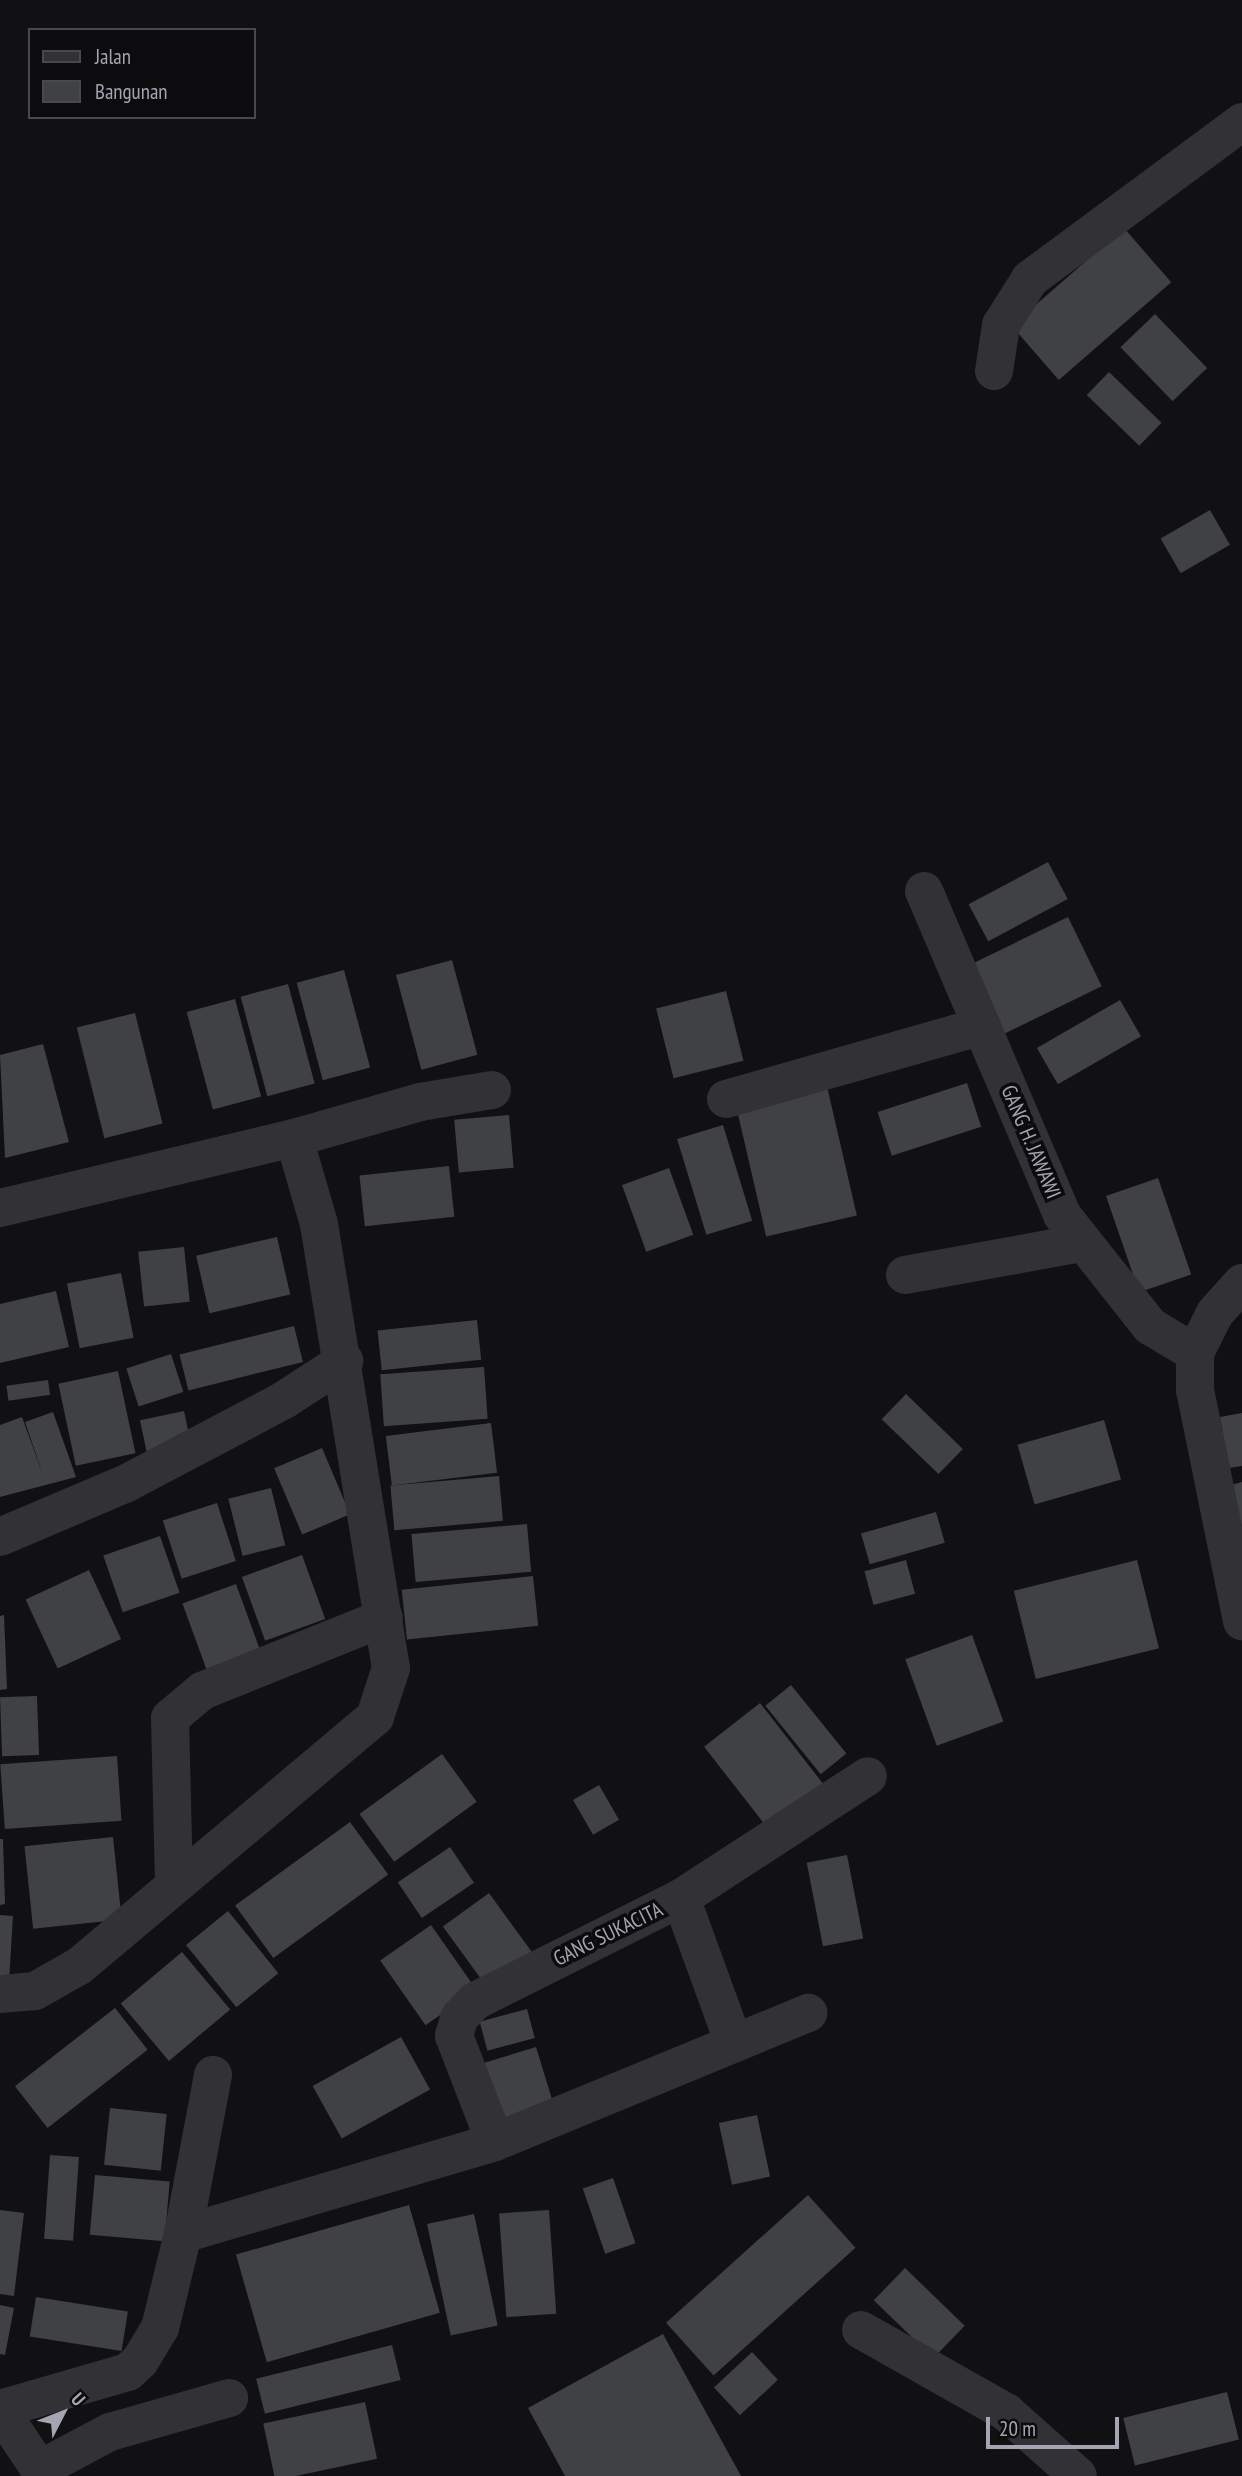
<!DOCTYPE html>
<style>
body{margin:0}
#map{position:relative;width:1242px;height:2476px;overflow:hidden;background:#111012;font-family:"PT Sans Narrow",sans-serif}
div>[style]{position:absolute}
.building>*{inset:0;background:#404145;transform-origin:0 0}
.minor>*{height:38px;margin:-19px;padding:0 19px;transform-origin:19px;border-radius:19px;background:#323236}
span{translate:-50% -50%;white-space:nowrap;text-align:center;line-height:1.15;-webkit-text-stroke:7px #0c0b0d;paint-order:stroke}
.street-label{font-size:21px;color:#a3a6b1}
.legend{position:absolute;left:28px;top:28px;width:228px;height:91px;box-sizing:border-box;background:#0c0b0d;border:2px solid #48494f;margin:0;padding:9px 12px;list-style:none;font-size:21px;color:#a3a6b1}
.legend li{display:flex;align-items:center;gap:14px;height:35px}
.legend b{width:35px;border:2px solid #48494f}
.north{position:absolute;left:28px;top:2378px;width:70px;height:70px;-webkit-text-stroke:5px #0c0b0d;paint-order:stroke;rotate:48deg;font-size:19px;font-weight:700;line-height:28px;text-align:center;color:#a3a6b1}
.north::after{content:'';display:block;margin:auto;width:24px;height:32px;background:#a3a6b1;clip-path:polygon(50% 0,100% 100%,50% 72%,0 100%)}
.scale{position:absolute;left:986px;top:2417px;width:133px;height:32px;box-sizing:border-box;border:4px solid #a3a6b1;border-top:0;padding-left:9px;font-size:21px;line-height:24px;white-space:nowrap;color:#a3a6b1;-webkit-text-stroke:5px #0c0b0d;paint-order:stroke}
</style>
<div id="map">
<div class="building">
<div style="left:1124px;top:228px;width:72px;height:149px;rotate:49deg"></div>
<div style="left:1155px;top:314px;width:75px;height:48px;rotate:46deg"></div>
<div style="left:1109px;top:372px;width:73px;height:32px;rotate:44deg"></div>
<div style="left:1210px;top:510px;width:40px;height:57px;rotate:60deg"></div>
<div style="left:1048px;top:862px;width:42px;height:90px;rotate:62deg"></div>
<div style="left:1068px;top:917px;width:77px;height:109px;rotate:64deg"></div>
<div style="left:452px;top:960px;width:98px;height:58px;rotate:75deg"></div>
<div style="left:344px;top:970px;width:101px;height:49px;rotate:75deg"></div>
<div style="left:288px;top:984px;width:103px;height:49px;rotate:75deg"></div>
<div style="left:726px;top:991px;width:72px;height:72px;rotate:76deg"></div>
<div style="left:235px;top:999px;width:101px;height:50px;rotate:75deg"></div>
<div style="left:1120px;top:1000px;width:42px;height:96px;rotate:60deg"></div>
<div style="left:135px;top:1013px;width:114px;height:60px;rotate:76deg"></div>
<div style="clip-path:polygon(43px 1044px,69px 1142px,5px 1158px,0 1055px)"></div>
<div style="left:826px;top:1082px;width:137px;height:93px;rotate:77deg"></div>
<div style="left:967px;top:1083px;width:46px;height:94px;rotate:72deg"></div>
<div style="left:509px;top:1115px;width:53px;height:55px;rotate:85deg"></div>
<div style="left:723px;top:1125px;width:100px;height:48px;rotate:73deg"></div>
<div style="left:449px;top:1166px;width:51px;height:90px;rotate:84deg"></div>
<div style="left:669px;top:1168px;width:71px;height:50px;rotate:70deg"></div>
<div style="left:1158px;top:1178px;width:102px;height:55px;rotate:71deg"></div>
<div style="left:277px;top:1237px;width:59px;height:83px;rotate:77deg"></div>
<div style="left:184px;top:1247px;width:55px;height:46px;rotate:84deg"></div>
<div style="left:121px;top:1273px;width:66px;height:55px;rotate:79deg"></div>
<div style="clip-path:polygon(56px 1291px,69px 1347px,0 1363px,0 1304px)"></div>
<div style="left:477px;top:1320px;width:40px;height:100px;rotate:84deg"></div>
<div style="left:294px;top:1326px;width:37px;height:118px;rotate:76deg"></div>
<div style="left:171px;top:1354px;width:40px;height:47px;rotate:72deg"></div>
<div style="left:484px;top:1367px;width:52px;height:104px;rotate:86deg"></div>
<div style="left:118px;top:1371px;width:84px;height:61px;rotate:78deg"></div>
<div style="left:48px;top:1380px;width:15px;height:42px;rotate:82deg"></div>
<div style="left:906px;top:1394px;width:79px;height:35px;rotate:44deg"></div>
<div style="left:184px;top:1411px;width:33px;height:45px;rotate:78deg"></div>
<div style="clip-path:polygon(53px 1412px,76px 1477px,0 1497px,0 1425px,22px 1417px,44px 1478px,25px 1422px)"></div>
<div style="clip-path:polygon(1242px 1413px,1242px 1466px,1229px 1468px,1220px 1417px)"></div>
<div style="left:1104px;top:1420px;width:62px;height:90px;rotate:74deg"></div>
<div style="left:491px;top:1423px;width:50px;height:106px;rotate:83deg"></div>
<div style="left:322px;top:1448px;width:72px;height:52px;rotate:67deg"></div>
<div style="left:499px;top:1476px;width:45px;height:109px;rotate:85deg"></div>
<div style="clip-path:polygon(1242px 1482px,1242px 1526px,1223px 1487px)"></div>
<div style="left:271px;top:1488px;width:59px;height:44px;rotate:76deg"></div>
<div style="left:217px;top:1503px;width:61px;height:57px;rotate:72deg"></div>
<div style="left:936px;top:1512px;width:32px;height:78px;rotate:74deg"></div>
<div style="left:527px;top:1524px;width:48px;height:116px;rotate:85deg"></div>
<div style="left:160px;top:1536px;width:60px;height:60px;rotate:71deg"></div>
<div style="left:302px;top:1555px;width:68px;height:64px;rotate:70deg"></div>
<div style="left:906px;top:1560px;width:35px;height:43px;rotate:75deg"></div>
<div style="left:1137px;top:1560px;width:91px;height:127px;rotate:76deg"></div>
<div style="left:89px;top:1570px;width:76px;height:70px;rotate:65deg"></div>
<div style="left:533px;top:1576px;width:50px;height:132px;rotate:84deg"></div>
<div style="left:236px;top:1584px;width:81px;height:57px;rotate:70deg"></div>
<div style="clip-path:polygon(4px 1615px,7px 1689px,0 1690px,0 1616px)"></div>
<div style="left:972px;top:1635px;width:92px;height:71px;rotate:70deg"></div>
<div style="left:791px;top:1685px;width:88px;height:33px;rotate:51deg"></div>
<div style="left:37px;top:1696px;width:59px;height:37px;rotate:88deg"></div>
<div style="left:760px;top:1703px;width:105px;height:71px;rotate:52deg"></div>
<div style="left:442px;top:1754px;width:59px;height:102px;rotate:54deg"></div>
<div style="left:117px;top:1756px;width:65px;height:117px;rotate:86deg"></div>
<div style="left:599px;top:1785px;width:40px;height:30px;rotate:60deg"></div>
<div style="left:350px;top:1822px;width:65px;height:142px;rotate:54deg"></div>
<div style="left:113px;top:1837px;width:83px;height:89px;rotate:84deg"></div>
<div style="clip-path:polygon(0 1839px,3px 1839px,5px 1904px,0 1905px)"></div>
<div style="left:450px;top:1847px;width:43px;height:63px;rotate:56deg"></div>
<div style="left:847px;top:1855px;width:85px;height:41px;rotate:79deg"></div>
<div style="left:489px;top:1893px;width:77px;height:57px;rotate:54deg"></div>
<div style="left:228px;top:1911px;width:80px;height:54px;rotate:51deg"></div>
<div style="clip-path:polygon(0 1915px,13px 1916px,9px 1981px,0 1981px)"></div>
<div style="left:431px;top:1925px;width:79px;height:62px;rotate:55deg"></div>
<div style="left:182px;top:1952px;width:75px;height:80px;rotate:50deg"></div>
<div style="left:115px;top:2008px;width:53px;height:127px;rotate:52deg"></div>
<div style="left:527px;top:2009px;width:30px;height:49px;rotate:75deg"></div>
<div style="left:401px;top:2037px;width:60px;height:101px;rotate:61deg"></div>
<div style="left:536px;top:2047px;width:72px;height:67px;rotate:73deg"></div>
<div style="left:110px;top:2108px;width:57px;height:57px;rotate:6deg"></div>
<div style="left:757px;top:2115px;width:63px;height:39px;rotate:78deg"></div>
<div style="left:50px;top:2155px;width:29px;height:84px;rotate:4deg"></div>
<div style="left:95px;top:2175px;width:75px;height:60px;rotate:5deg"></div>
<div style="left:613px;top:2178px;width:69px;height:32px;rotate:71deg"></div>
<div style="left:808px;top:2195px;width:71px;height:191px;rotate:48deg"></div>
<div style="left:409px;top:2205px;width:112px;height:180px;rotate:74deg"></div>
<div style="clip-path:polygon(0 2210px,24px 2213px,14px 2296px,0 2294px)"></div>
<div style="left:549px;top:2210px;width:104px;height:50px;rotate:86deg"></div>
<div style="left:474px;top:2214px;width:114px;height:48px;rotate:78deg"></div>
<div style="left:905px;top:2268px;width:83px;height:45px;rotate:44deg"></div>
<div style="left:36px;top:2297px;width:93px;height:40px;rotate:9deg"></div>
<div style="clip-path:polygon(0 2305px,14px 2308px,5px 2355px,0 2354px)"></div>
<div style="clip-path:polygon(663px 2334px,741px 2476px,565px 2476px,528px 2408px)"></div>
<div style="left:392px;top:2345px;width:36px;height:140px;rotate:76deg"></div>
<div style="left:752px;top:2352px;width:38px;height:52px;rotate:47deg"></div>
<div style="left:1227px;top:2392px;width:49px;height:107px;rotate:76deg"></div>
<div style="left:365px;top:2402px;width:58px;height:104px;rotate:78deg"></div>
</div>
<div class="minor">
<div style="left:994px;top:371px;width:47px;rotate:-81.3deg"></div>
<div style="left:1001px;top:325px;width:54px;rotate:-57.8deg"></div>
<div style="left:1030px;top:279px;width:264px;rotate:-36.5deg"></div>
<div style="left:924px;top:891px;width:352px;rotate:66.9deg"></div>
<div style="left:1062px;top:1215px;width:142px;rotate:51.6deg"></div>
<div style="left:1150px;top:1326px;width:52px;rotate:31deg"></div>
<div style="left:726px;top:1099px;width:266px;rotate:-15.9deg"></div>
<div style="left:294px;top:1138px;width:131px;rotate:-15.9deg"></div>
<div style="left:420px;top:1102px;width:73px;rotate:-9.5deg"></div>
<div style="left:0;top:1208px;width:302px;rotate:-13.4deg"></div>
<div style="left:294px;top:1138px;width:90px;rotate:73.8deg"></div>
<div style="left:319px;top:1224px;width:450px;rotate:80.8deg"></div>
<div style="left:391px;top:1668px;width:52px;rotate:108.1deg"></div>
<div style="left:375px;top:1717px;width:387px;rotate:139.9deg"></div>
<div style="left:79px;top:1966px;width:51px;rotate:150.4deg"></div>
<div style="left:35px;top:1991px;width:35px;rotate:175deg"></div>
<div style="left:905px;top:1275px;width:179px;rotate:-10.3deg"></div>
<div style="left:1242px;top:1283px;width:40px;rotate:132deg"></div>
<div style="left:1215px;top:1313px;width:45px;rotate:116.6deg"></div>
<div style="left:1195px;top:1353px;width:37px;rotate:90deg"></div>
<div style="left:1195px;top:1390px;width:236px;rotate:78.5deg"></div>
<div style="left:0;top:1537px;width:136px;rotate:-23deg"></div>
<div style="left:125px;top:1484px;width:180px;rotate:-27.8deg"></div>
<div style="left:284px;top:1400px;width:72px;rotate:-33deg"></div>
<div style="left:174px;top:1882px;width:164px;rotate:-91.4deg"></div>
<div style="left:170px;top:1718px;width:42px;rotate:-40.2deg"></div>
<div style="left:202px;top:1691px;width:196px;rotate:-21.9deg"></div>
<div style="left:681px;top:1898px;width:155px;rotate:70deg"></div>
<div style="left:495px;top:2142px;width:114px;rotate:-111.1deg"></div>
<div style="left:454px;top:2036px;width:19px;rotate:-74deg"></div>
<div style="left:459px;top:2018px;width:23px;rotate:-47deg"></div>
<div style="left:475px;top:2001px;width:230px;rotate:-26.6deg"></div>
<div style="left:681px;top:1898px;width:223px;rotate:-33.1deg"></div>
<div style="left:183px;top:2234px;width:162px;rotate:-79.3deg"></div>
<div style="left:861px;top:2330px;width:167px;rotate:29.5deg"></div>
<div style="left:1006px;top:2412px;width:96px;rotate:41.6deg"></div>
<div style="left:0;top:2409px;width:133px;rotate:-16.1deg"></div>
<div style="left:128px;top:2372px;width:16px;rotate:-43deg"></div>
<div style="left:140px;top:2361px;width:39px;rotate:-59deg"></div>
<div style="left:160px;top:2328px;width:97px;rotate:-76.3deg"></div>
<div style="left:183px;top:2234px;width:325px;rotate:-16.4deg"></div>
<div style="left:495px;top:2142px;width:339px;rotate:-22.4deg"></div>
<div style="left:0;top:2410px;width:79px;rotate:56.3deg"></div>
<div style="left:40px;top:2469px;width:79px;rotate:-27.9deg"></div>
<div style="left:110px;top:2432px;width:124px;rotate:-15.9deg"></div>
</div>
<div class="street-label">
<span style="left:1031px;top:1142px;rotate:67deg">GANG H. JAWAWI</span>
<span style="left:608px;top:1934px;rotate:-26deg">GANG SUKACITA</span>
</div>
<ul class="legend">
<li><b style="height:9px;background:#323236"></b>Jalan</li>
<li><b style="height:19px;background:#404145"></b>Bangunan</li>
</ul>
<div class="north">U</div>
<div class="scale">20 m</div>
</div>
